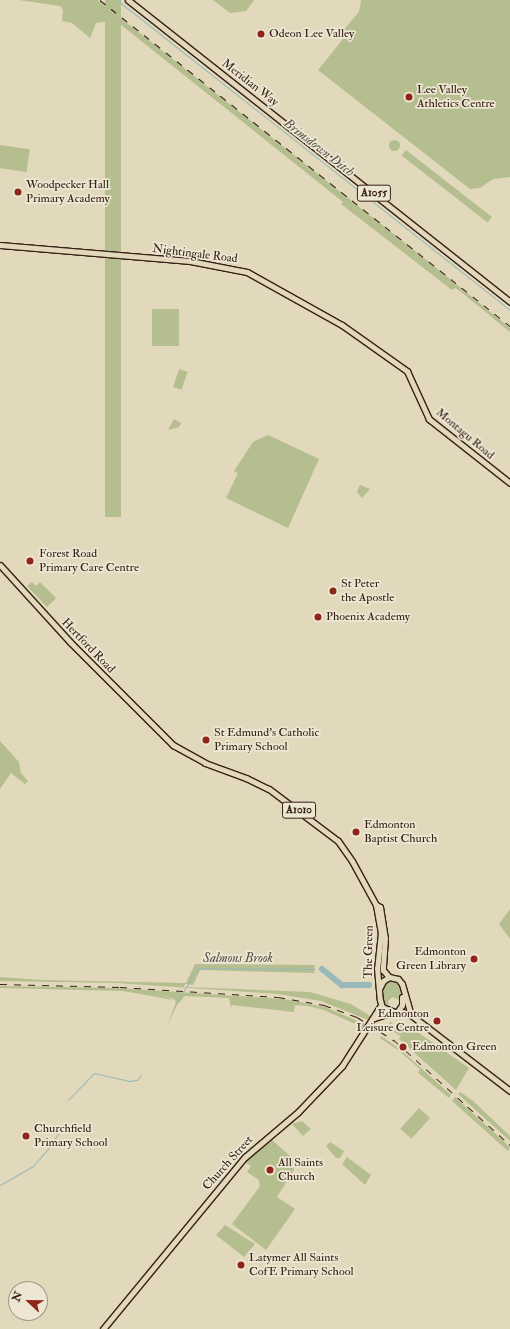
<!DOCTYPE html>
<style>
body{margin:0}
#map{position:relative;width:510px;height:1329px;overflow:hidden;background:#e2d8bb;font-family:"IM FELL Double Pica",serif}
div>[style]{position:absolute}
.green>*{inset:0;background:#b5be8e;transform-origin:0 0}
.round{border-radius:50%}
.stream>*{height:1px;margin:-0.5px;padding:0 0.5px;transform-origin:0.5px;border-radius:0.5px;background:#98b8b9}
.river>*{height:6px;margin:-3px;padding:0 3px;transform-origin:3px;border-radius:3px;background:#98b8b9}
.roads{filter:drop-shadow(1px 0 #372015) drop-shadow(-1px 0 #372015) drop-shadow(0 1px #372015) drop-shadow(0 -1px #372015)}
.major>*{height:5px;margin:-2.5px;padding:0 2.5px;transform-origin:2.5px;border-radius:2.5px;background:#e2d8bb}
.rail>*{height:1px;margin-top:-0.5px;transform-origin:0;background:repeating-linear-gradient(90deg,#372015 0 7px,transparent 0 14px)}
.dots>*{width:11px;height:11px;translate:-50% -50%;box-sizing:border-box;border:2px solid #ece6d3;border-radius:50%}
span{translate:-50% -50%;white-space:nowrap;text-align:center;line-height:1.15;-webkit-text-stroke:3.5px #ece6d3;paint-order:stroke}
.shield-label span{padding:1px 3px;background:#ece6d3;border:1px solid;border-radius:3px;-webkit-text-stroke-width:0}
.shield-label{font-size:11px;color:#372015;font-weight:700}
.poi-label{font-size:12px;color:#372015}
.left{translate:0 -50%;text-align:left}
.right{translate:-100% -50%;text-align:right}
.street-label{font-size:12px;color:#372015}
.water-label{font-size:13px;color:#544e46;font-style:italic}
.north{position:absolute;left:8px;top:1281px;width:40px;height:40px;box-sizing:border-box;background:#ece6d3;border:1px solid #a49787;border-radius:50%;rotate:292deg;font-size:11px;font-weight:700;line-height:16px;text-align:center;color:#372015}
.north::after{content:'';display:block;margin:auto;width:14px;height:18px;background:#8f2418;clip-path:polygon(50% 0,100% 100%,50% 72%,0 100%)}
</style>
<div id="map">
<div class="green">
<div style="clip-path:polygon(19px 0,98px 0,434px 266px,510px 328px,510px 332px,460px 291px,455px 288px,452px 290px,341px 204px,343px 202px,115px 20px,96px 23px,90px 38px,72px 23px,62px 21px,63px 10px,60px 6px)"></div>
<div style="left:105px;top:0;width:16px;height:517px"></div>
<div style="clip-path:polygon(213px 0,254px 0,246px 11px,230px 13px)"></div>
<div style="clip-path:polygon(361px 0,510px 0,510px 177px,493px 179px,480px 188px,470px 189px,318px 70px,343px 39px,341px 33px,359px 12px)"></div>
<div class="round" style="left:388.5px;top:139.5px;width:11px;height:11px"></div>
<div style="left:0;top:145px;width:30px;height:23px;rotate:8deg"></div>
<div style="left:406px;top:150px;width:109px;height:7px;rotate:38deg"></div>
<div style="left:152px;top:309px;width:27px;height:37px"></div>
<div style="left:179px;top:369px;width:9px;height:19px;rotate:18deg"></div>
<div style="clip-path:polygon(174px 419px,181px 423px,179px 427px,168px 430px)"></div>
<div style="clip-path:polygon(268px 435px,319px 459px,288px 528px,226px 498px,238px 473px,234px 471px,253px 442px)"></div>
<div style="clip-path:polygon(360px 485px,370px 489px,362px 498px,357px 492px)"></div>
<div style="clip-path:polygon(32px 582px,36px 586px,40px 582px,56px 598px,47px 607px,27px 586px)"></div>
<div style="clip-path:polygon(0 741px,19px 762px,21px 773px,28px 781px,25px 784px,11px 773px,0 789px)"></div>
<div style="clip-path:polygon(510px 909px,510px 939px,499px 924px)"></div>
<div style="clip-path:polygon(195px 964px,315px 965px,314px 973px,200px 970px,193px 985px,185px 984px,184px 987px,310px 992px,351px 1004px,370px 1016px,368px 1020px,321px 1001px,278px 994px,117px 983px,0 981px,0 977px,42px 980px,186px 983px)"></div>
<div style="clip-path:polygon(389px 980px,399px 985px,401px 993px,401px 1001px,393px 997px,388px 1001px,390px 1009px,383px 1004px,382px 998px,382px 988px,385px 981px)"></div>
<div style="clip-path:polygon(0 986px,118px 988px,284px 999px,325px 1007px,365px 1024px,362px 1027px,324px 1010px,308px 1006px,295px 1005px,294px 1012px,232px 1005px,231px 1008px,229px 998px,185px 996px,177px 1005px,167px 1026px,176px 1002px,174px 999px,159px 993px,174px 1000px,123px 991px,0 988px)"></div>
<div style="clip-path:polygon(391px 1021px,393px 1027px,396px 1027px,396px 1024px,404px 1023px,409px 1026px,469px 1068px,456px 1090px,399px 1039px,401px 1036px,387px 1028px)"></div>
<div style="clip-path:polygon(381px 1036px,401px 1050px,451px 1095px,449px 1098px,418px 1073px,420px 1069px,398px 1050px,380px 1038px)"></div>
<div style="clip-path:polygon(460px 1092px,472px 1100px,510px 1136px,510px 1141px,458px 1094px)"></div>
<div style="clip-path:polygon(455px 1097px,510px 1147px,508px 1151px,452px 1101px)"></div>
<div style="left:419px;top:1108px;width:15px;height:28px;rotate:42deg"></div>
<div style="clip-path:polygon(302px 1121px,311px 1129px,303px 1136px,292px 1124px)"></div>
<div style="clip-path:polygon(271px 1139px,292px 1158px,294px 1170px,277px 1197px,295px 1209px,266px 1250px,232px 1224px,260px 1186px,259px 1180px,247px 1172px,251px 1166px,245px 1162px)"></div>
<div style="clip-path:polygon(330px 1142px,344px 1151px,340px 1158px,336px 1158px,326px 1146px)"></div>
<div style="clip-path:polygon(347px 1157px,371px 1175px,365px 1185px,342px 1164px)"></div>
<div style="clip-path:polygon(225px 1225px,255px 1244px,244px 1257px,216px 1235px)"></div>
</div>
<div class="stream">
<div style="left:117px;top:0;width:501px;rotate:38.27deg"></div>
<div style="left:178px;top:1000px;width:38px;rotate:-58deg"></div>
<div style="left:198px;top:968px;width:117px;rotate:0.5deg"></div>
<div style="left:68px;top:1100px;width:37px;rotate:-46deg"></div>
<div style="left:94px;top:1073px;width:36px;rotate:13deg"></div>
<div style="left:129px;top:1081px;width:8px;rotate:-7deg"></div>
<div style="left:137px;top:1080px;width:6px;rotate:-51deg"></div>
<div style="left:0;top:1185px;width:38px;rotate:-30deg"></div>
<div style="left:33px;top:1166px;width:21px;rotate:-49deg"></div>
<div style="left:47px;top:1150px;width:27px;rotate:-56deg"></div>
</div>
<div class="river">
<div style="left:322px;top:969px;width:26px;rotate:39deg"></div>
<div style="left:342px;top:985px;width:27px"></div>
</div>
<div class="roads">
<div class="major">
<div style="left:128px;top:0;width:487px;rotate:38.3deg"></div>
<div style="left:0;top:245px;width:191px;rotate:4.8deg"></div>
<div style="left:190px;top:261px;width:58px;rotate:10.9deg"></div>
<div style="left:247px;top:272px;width:109px;rotate:29.2deg"></div>
<div style="left:342px;top:325px;width:80px;rotate:35.3deg"></div>
<div style="left:407px;top:371px;width:53px;rotate:65.4deg"></div>
<div style="left:429px;top:419px;width:103px;rotate:38.3deg"></div>
<div style="left:0;top:565px;width:104px;rotate:47.7deg"></div>
<div style="left:70px;top:642px;width:146px;rotate:45deg"></div>
<div style="left:173px;top:745px;width:37px;rotate:29deg"></div>
<div style="left:205px;top:763px;width:44px;rotate:20.1deg"></div>
<div style="left:246px;top:778px;width:25px;rotate:26deg"></div>
<div style="left:269px;top:789px;width:86px;rotate:37deg"></div>
<div style="left:338px;top:841px;width:24px;rotate:55deg"></div>
<div style="left:352px;top:861px;width:50px;rotate:61.4deg"></div>
<div style="left:376px;top:905px;width:4px;rotate:27deg"></div>
<div style="left:380px;top:907px;width:31px;rotate:81deg"></div>
<div style="left:385px;top:938px;width:32px;rotate:94deg"></div>
<div style="left:383px;top:970px;width:9px;rotate:49deg"></div>
<div style="left:389px;top:977px;width:9px;rotate:13deg"></div>
<div style="left:398px;top:979px;width:6px;rotate:51deg"></div>
<div style="left:402px;top:984px;width:32px;rotate:74deg"></div>
<div style="left:376px;top:905px;width:27px;rotate:80deg"></div>
<div style="left:381px;top:932px;width:36px;rotate:96deg"></div>
<div style="left:377px;top:968px;width:32px;rotate:85deg"></div>
<div style="left:380px;top:1000px;width:7px;rotate:74deg"></div>
<div style="left:382px;top:1007px;width:14px;rotate:21deg"></div>
<div style="left:379px;top:989px;width:9px;rotate:-63deg"></div>
<div style="left:383px;top:981px;width:7px;rotate:-34deg"></div>
<div style="left:398px;top:1011px;width:14px;rotate:17deg"></div>
<div style="left:411px;top:1015px;width:125px;rotate:37.5deg"></div>
<div style="left:398px;top:1011px;width:7px;rotate:-56deg"></div>
<div style="left:402px;top:1005px;width:8px;rotate:-90deg"></div>
<div style="left:374px;top:1018px;width:20px;rotate:-18deg"></div>
<div style="left:103px;top:1329px;width:223px;rotate:-50.5deg"></div>
<div style="left:245px;top:1157px;width:70px;rotate:-40.3deg"></div>
<div style="left:298px;top:1112px;width:64px;rotate:-46.3deg"></div>
<div style="left:342px;top:1066px;width:72px;rotate:-57.4deg"></div>
</div>
</div>
<div class="rail">
<div style="left:100px;top:0;width:524px;rotate:38.49deg"></div>
<div style="left:0;top:984px;width:120px;rotate:1.4deg"></div>
<div style="left:120px;top:987px;width:158px;rotate:3.6deg"></div>
<div style="left:278px;top:997px;width:47px;rotate:9.9deg"></div>
<div style="left:324px;top:1005px;width:35px;rotate:20deg"></div>
<div style="left:357px;top:1017px;width:45px;rotate:32.3deg"></div>
<div style="left:395px;top:1041px;width:155px;rotate:42.1deg"></div>
</div>
<div class="dots">
<div style="left:261px;top:34px;background:#8f2418"></div>
<div style="left:409px;top:97px;background:#8f2418"></div>
<div style="left:18px;top:192px;background:#8f2418"></div>
<div style="left:30px;top:561px;background:#8f2418"></div>
<div style="left:333px;top:591px;background:#8f2418"></div>
<div style="left:318px;top:617px;background:#8f2418"></div>
<div style="left:206px;top:740px;background:#8f2418"></div>
<div style="left:356px;top:832px;background:#8f2418"></div>
<div style="left:474px;top:959px;background:#8f2418"></div>
<div style="left:437px;top:1021px;background:#8f2418"></div>
<div style="left:403px;top:1047px;background:#8f2418"></div>
<div style="left:26px;top:1136px;background:#8f2418"></div>
<div style="left:270px;top:1170px;background:#8f2418"></div>
<div style="left:241px;top:1265px;background:#8f2418"></div>
</div>
<div class="shield-label">
<span style="left:374px;top:193px">A1055</span>
<span style="left:299px;top:810px">A1010</span>
</div>
<div class="poi-label">
<span class="left" style="left:269px;top:34px">Odeon Lee Valley</span>
<span class="left" style="left:417px;top:97px">Lee Valley<br>Athletics Centre</span>
<span class="left" style="left:26px;top:192px">Woodpecker Hall<br>Primary Academy</span>
<span class="left" style="left:39px;top:561px">Forest Road<br>Primary Care Centre</span>
<span class="left" style="left:341px;top:591px">St Peter<br>the Apostle</span>
<span class="left" style="left:326px;top:617px">Phoenix Academy</span>
<span class="left" style="left:214px;top:740px">St Edmund's Catholic<br>Primary School</span>
<span class="left" style="left:364px;top:832px">Edmonton<br>Baptist Church</span>
<span class="right" style="left:466px;top:959px">Edmonton<br>Green Library</span>
<span class="right" style="left:429px;top:1021px">Edmonton<br>Leisure Centre</span>
<span class="left" style="left:412px;top:1047px">Edmonton Green</span>
<span class="left" style="left:34px;top:1136px">Churchfield<br>Primary School</span>
<span class="left" style="left:278px;top:1170px">All Saints<br>Church</span>
<span class="left" style="left:249px;top:1265px">Latymer All Saints<br>CofE Primary School</span>
</div>
<div class="street-label">
<span style="left:250px;top:83px;rotate:38deg">Meridian Way</span>
<span style="left:195px;top:254px;rotate:7deg">Nightingale Road</span>
<span style="left:465px;top:434px;rotate:40deg">Montagu Road</span>
<span style="left:88px;top:646px;rotate:46deg">Hertford Road</span>
<span style="left:369px;top:952px;rotate:-89deg">The Green</span>
<span style="left:228px;top:1163px;rotate:-48deg">Church Street</span>
</div>
<div class="water-label">
<span style="left:319px;top:148px;rotate:38deg">Brimsdown Ditch</span>
<span style="left:238px;top:958px">Salmons Brook</span>
</div>
<div class="north">N</div>
</div>
